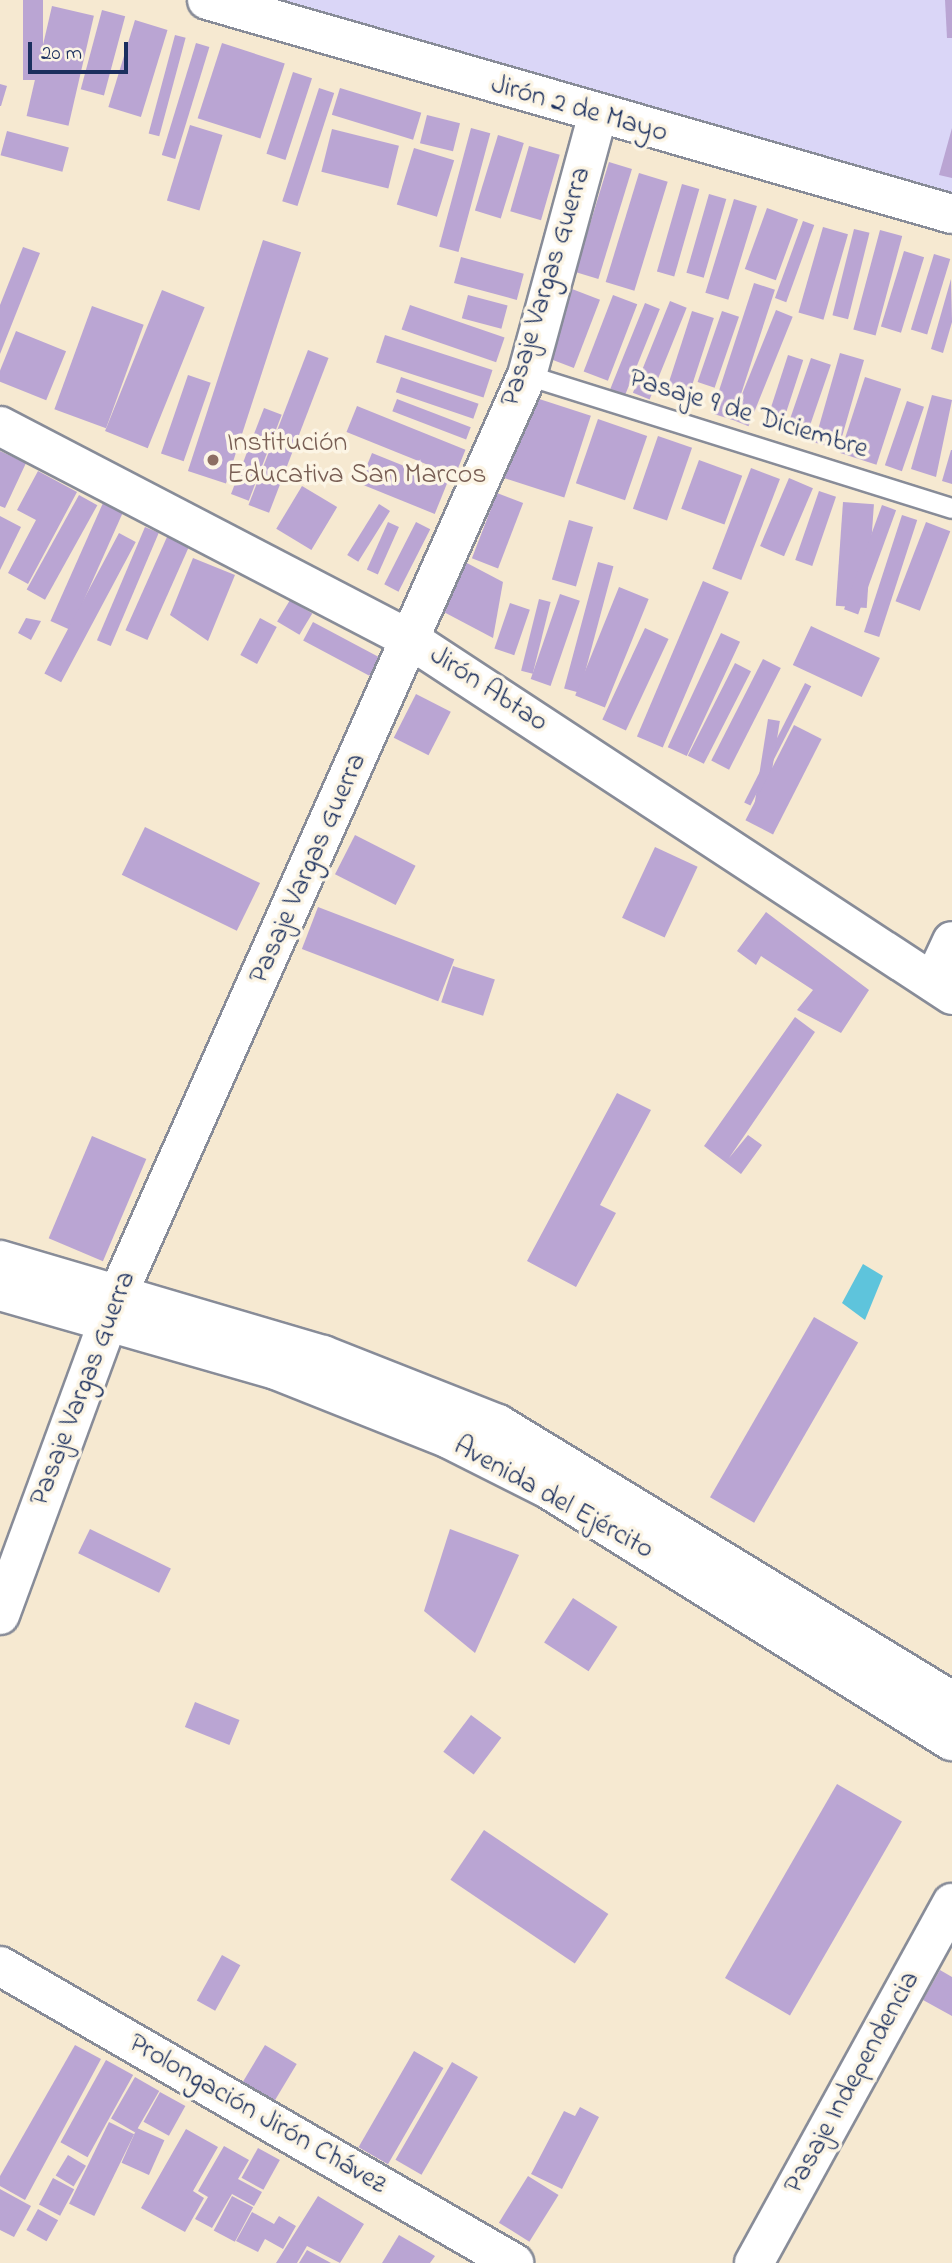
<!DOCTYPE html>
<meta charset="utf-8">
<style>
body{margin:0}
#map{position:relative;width:952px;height:2263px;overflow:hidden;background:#f6e9d1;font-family:"Indie Flower",sans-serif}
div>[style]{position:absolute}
.built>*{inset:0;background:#dad6f7}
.water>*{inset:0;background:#5ec4dc}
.building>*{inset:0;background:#baa5d3;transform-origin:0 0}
.roads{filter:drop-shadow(2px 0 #888c98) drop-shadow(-2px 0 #888c98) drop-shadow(0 2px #888c98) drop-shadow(0 -2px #888c98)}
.lane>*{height:19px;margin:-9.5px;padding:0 9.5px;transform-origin:9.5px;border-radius:9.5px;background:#fff}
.street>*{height:38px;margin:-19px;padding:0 19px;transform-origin:19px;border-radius:19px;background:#fff}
.secondary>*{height:38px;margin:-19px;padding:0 19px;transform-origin:19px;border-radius:19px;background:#fff}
.dots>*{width:19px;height:19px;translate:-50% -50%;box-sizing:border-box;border:4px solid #fcf5e5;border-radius:50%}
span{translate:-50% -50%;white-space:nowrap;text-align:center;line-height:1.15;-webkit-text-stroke:7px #fcf5e5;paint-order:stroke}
.street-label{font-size:28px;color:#1b2f5e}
.education-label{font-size:28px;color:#785e54}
.left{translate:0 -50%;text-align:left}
.scale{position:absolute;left:28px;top:42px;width:100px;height:32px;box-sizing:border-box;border:4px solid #1b2f5e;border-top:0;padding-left:9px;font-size:21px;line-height:24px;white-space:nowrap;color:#1b2f5e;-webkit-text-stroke:5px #fcf5e5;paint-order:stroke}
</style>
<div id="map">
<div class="built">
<div style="clip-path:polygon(207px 0,952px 0,952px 214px)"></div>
</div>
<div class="water">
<div style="clip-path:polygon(863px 1264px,883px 1276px,865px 1320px,842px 1303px)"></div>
</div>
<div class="building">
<div style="left:23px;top:0;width:20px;height:80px"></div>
<div style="clip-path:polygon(945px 0,952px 0,952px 38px,947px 38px)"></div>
<div style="left:52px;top:6px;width:43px;height:113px;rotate:13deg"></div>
<div style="left:102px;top:10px;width:24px;height:82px;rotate:15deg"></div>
<div style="left:135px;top:20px;width:34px;height:91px;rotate:17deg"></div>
<div style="left:175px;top:35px;width:11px;height:102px;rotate:15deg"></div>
<div style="left:196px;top:43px;width:14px;height:117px;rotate:17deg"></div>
<div style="left:222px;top:43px;width:66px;height:79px;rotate:18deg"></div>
<div style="left:293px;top:72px;width:20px;height:86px;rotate:18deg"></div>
<div style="clip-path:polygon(0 84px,7px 86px,1px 106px,0 106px)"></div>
<div style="left:319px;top:88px;width:16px;height:119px;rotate:18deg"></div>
<div style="left:340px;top:88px;width:85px;height:28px;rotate:17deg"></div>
<div style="left:427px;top:115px;width:34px;height:29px;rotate:14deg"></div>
<div style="left:190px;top:125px;width:34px;height:79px;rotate:17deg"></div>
<div style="left:471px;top:128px;width:20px;height:123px;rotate:15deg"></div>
<div style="clip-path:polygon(952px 128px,952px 178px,939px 175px)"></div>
<div style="left:332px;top:129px;width:69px;height:44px;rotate:14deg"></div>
<div style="left:7px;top:131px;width:64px;height:25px;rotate:15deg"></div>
<div style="left:498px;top:135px;width:27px;height:79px;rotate:17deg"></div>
<div style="left:529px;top:146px;width:32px;height:68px;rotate:16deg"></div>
<div style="left:414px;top:148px;width:42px;height:59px;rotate:17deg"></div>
<div style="left:609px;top:162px;width:24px;height:115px;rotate:17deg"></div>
<div style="left:639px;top:173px;width:30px;height:114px;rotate:17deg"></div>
<div style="left:682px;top:184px;width:18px;height:91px;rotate:16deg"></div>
<div style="left:709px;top:194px;width:18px;height:82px;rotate:16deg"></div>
<div style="left:734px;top:199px;width:24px;height:98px;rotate:17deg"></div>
<div style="left:767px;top:208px;width:33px;height:65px;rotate:20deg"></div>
<div style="left:803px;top:221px;width:12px;height:82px;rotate:20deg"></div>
<div style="left:823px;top:227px;width:26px;height:89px;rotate:16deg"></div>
<div style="left:854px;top:229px;width:16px;height:89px;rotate:14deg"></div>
<div style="left:880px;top:230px;width:23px;height:103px;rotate:15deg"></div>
<div style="left:263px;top:240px;width:40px;height:243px;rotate:18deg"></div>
<div style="clip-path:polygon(23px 247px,40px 253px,0 354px,0 305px)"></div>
<div style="left:904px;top:251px;width:21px;height:79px;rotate:17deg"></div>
<div style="left:934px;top:254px;width:17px;height:79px;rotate:17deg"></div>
<div style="left:461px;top:257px;width:65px;height:27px;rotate:15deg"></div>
<div style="clip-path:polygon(951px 279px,952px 322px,943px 353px,931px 349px)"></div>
<div style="left:754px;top:283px;width:22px;height:137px;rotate:18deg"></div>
<div style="left:572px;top:289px;width:30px;height:73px;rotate:21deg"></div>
<div style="left:162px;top:290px;width:46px;height:152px;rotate:22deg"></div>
<div style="left:468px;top:295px;width:41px;height:24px;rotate:15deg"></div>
<div style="left:613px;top:295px;width:26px;height:82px;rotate:21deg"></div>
<div style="left:670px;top:301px;width:18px;height:99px;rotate:22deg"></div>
<div style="left:645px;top:303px;width:16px;height:93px;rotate:22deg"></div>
<div style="left:410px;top:305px;width:100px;height:26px;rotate:19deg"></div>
<div style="left:92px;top:306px;width:55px;height:110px;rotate:20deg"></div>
<div style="left:776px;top:310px;width:18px;height:118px;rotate:22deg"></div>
<div style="left:692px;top:311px;width:23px;height:89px;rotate:18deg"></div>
<div style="left:722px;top:311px;width:18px;height:75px;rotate:19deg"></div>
<div style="left:16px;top:331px;width:54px;height:53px;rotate:22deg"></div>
<div style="left:385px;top:335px;width:113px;height:29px;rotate:18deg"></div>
<div style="left:308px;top:350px;width:22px;height:166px;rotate:21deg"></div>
<div style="left:840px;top:353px;width:25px;height:93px;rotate:16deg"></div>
<div style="left:788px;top:355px;width:16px;height:74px;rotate:18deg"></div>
<div style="left:811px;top:358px;width:21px;height:80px;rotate:19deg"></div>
<div style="left:188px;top:375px;width:24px;height:83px;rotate:19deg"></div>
<div style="left:401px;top:377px;width:82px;height:16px;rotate:19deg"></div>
<div style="left:865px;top:377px;width:38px;height:80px;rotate:18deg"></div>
<div style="clip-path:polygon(932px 395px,952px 400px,936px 477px,911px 469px)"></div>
<div style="left:530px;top:396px;width:64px;height:86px;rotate:18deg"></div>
<div style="left:397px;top:399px;width:79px;height:13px;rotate:21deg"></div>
<div style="left:907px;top:401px;width:18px;height:68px;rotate:19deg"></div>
<div style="left:357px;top:406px;width:117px;height:28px;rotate:22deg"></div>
<div style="left:264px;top:408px;width:19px;height:92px;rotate:21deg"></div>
<div style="left:598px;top:419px;width:52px;height:68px;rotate:19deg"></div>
<div style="left:658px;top:436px;width:36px;height:77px;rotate:19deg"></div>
<div style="clip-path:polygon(951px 450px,952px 450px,952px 484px,942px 481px)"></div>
<div style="clip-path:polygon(0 451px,26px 463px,5px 508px,0 506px)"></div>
<div style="left:372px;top:453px;width:81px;height:33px;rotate:22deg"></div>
<div style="left:699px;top:460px;width:46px;height:52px;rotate:20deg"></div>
<div style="left:751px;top:468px;width:31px;height:108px;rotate:21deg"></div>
<div style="clip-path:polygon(38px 471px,77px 492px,28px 584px,8px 573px,36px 520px,17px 510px)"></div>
<div style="left:789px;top:478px;width:26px;height:74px;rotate:23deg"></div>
<div style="left:302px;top:486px;width:41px;height:50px;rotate:31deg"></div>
<div style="left:819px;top:491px;width:18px;height:73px;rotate:19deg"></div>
<div style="left:497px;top:493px;width:28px;height:70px;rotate:21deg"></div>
<div style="left:107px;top:494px;width:22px;height:139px;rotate:24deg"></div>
<div style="left:79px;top:495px;width:21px;height:108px;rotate:29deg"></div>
<div style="left:843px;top:502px;width:31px;height:104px;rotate:4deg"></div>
<div style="left:379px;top:504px;width:13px;height:60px;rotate:32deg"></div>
<div style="left:882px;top:505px;width:15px;height:111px;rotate:20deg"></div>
<div style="left:902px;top:515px;width:16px;height:123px;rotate:18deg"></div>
<div style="clip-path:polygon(0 516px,21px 527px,0 570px)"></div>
<div style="left:569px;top:520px;width:25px;height:62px;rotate:16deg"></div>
<div style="left:388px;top:522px;width:12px;height:52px;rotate:24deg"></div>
<div style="left:416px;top:522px;width:16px;height:70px;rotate:27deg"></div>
<div style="left:926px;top:522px;width:26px;height:85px;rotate:21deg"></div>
<div style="left:145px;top:527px;width:15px;height:123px;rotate:23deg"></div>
<div style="left:171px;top:528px;width:24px;height:112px;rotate:24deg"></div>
<div style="left:119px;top:533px;width:19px;height:159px;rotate:28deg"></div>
<div style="clip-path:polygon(193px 558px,235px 575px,208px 641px,170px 615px)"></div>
<div style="clip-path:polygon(465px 562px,503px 582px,493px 638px,440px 610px)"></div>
<div style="left:598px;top:562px;width:16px;height:131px;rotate:15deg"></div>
<div style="left:703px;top:581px;width:28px;height:169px;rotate:23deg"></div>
<div style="left:619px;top:587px;width:32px;height:117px;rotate:22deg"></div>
<div style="left:560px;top:594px;width:21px;height:90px;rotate:19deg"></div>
<div style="left:539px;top:599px;width:12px;height:74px;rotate:14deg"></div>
<div style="left:290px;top:600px;width:26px;height:25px;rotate:31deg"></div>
<div style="left:510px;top:603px;width:21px;height:48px;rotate:19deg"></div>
<div style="clip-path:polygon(26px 618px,41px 621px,31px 640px,18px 633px)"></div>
<div style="left:260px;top:618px;width:19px;height:42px;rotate:28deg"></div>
<div style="left:313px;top:622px;width:75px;height:21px;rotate:28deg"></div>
<div style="left:811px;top:626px;width:76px;height:43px;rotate:25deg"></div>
<div style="left:645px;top:628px;width:26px;height:101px;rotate:25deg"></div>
<div style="left:721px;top:633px;width:21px;height:126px;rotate:25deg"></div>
<div style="left:763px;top:659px;width:20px;height:114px;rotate:27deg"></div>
<div style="left:735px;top:663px;width:18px;height:104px;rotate:27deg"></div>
<div style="left:805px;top:683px;width:7px;height:134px;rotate:27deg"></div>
<div style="left:416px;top:694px;width:39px;height:49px;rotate:27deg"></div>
<div style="left:768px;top:719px;width:12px;height:85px;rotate:9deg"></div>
<div style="left:794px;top:725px;width:31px;height:107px;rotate:27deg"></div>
<div style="left:145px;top:827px;width:128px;height:53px;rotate:26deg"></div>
<div style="left:355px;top:835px;width:68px;height:44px;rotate:27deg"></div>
<div style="left:655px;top:847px;width:47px;height:78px;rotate:25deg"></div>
<div style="left:318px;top:907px;width:146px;height:45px;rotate:21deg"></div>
<div style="clip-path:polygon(766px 912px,869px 990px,841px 1033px,797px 1010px,813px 990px,761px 956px,756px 965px,737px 951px)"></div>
<div style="left:453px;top:966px;width:44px;height:38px;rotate:18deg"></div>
<div style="clip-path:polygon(795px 1017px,815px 1032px,729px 1158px,748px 1135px,762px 1145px,741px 1174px,704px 1146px)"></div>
<div style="clip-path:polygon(617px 1093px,651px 1110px,600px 1205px,616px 1213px,576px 1287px,527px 1261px)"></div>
<div style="left:92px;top:1136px;width:59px;height:111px;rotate:23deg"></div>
<div style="left:814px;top:1317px;width:51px;height:208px;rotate:30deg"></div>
<div style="left:90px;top:1529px;width:90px;height:27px;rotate:26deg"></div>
<div style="clip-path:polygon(450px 1529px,519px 1555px,475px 1653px,424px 1611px)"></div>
<div style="left:573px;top:1598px;width:53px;height:53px;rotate:33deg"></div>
<div style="left:195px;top:1702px;width:48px;height:27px;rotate:22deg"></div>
<div style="left:471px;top:1715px;width:38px;height:46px;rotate:37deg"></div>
<div style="left:837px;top:1784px;width:75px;height:224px;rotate:30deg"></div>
<div style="left:484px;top:1830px;width:150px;height:60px;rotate:34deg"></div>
<div style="left:222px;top:1955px;width:21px;height:52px;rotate:29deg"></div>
<div style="clip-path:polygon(940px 1970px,952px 1977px,952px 2016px,923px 2000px)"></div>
<div style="clip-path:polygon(75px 2045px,101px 2059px,25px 2200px,0 2186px,0 2176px)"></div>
<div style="left:265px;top:2045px;width:37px;height:44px;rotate:31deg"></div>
<div style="left:414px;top:2051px;width:34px;height:111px;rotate:30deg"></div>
<div style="left:106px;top:2060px;width:31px;height:94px;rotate:29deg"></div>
<div style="left:452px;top:2062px;width:30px;height:113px;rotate:30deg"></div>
<div style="left:135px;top:2077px;width:28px;height:48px;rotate:30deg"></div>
<div style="left:160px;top:2092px;width:29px;height:34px;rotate:29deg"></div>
<div style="clip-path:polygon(580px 2107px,599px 2117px,562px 2189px,531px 2174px,564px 2111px,575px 2116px)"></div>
<div style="left:109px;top:2122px;width:28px;height:91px;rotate:26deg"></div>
<div style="left:137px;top:2128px;width:30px;height:38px;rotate:24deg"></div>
<div style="clip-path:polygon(186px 2129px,218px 2147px,193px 2191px,204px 2198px,185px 2232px,141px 2208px)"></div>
<div style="clip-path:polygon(224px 2146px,249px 2160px,238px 2179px,262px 2192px,254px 2206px,232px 2194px,212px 2228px,195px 2219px,208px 2197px,198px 2191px)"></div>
<div style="left:258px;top:2148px;width:25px;height:34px;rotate:29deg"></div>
<div style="left:68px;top:2155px;width:21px;height:24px;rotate:31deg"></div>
<div style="left:528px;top:2176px;width:36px;height:55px;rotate:32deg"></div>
<div style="left:53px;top:2178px;width:24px;height:30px;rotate:28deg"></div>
<div style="clip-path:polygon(0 2189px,31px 2206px,14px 2237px,0 2230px)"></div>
<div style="left:232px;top:2196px;width:24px;height:39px;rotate:28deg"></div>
<div style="clip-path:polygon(318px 2196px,364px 2224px,340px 2263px,307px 2246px,297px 2263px,276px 2263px)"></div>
<div style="left:38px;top:2209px;width:23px;height:24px;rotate:29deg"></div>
<div style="clip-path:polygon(252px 2212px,274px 2224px,279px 2216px,296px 2226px,283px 2249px,265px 2239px,258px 2252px,236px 2241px)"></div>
<div style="clip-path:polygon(399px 2235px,435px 2256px,430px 2263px,382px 2263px)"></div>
<div style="clip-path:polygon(307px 2250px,331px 2263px,299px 2263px)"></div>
</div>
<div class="roads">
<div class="lane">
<div style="left:527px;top:375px;width:445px;rotate:17.4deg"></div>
</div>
<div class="street">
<div style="left:207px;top:0;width:775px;rotate:16.03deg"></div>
<div style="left:0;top:426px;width:463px;rotate:27.5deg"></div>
<div style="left:411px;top:640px;width:647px;rotate:33.27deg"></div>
<div style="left:933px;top:982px;width:45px;rotate:-65.1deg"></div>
<div style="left:0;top:1615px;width:342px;rotate:-69.8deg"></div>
<div style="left:118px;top:1294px;width:1006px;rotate:-66.01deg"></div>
<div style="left:527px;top:375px;width:267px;rotate:-74.8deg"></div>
<div style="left:0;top:1966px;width:594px;rotate:30.02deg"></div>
<div style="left:754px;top:2263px;width:411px;rotate:-61.2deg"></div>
</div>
<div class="secondary">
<div style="left:0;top:1260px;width:337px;rotate:16.4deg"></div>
<div style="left:323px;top:1355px;width:188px;rotate:21.5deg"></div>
<div style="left:498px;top:1424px;width:532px;rotate:31.39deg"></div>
<div style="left:0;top:1291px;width:287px;rotate:16deg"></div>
<div style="left:276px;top:1370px;width:186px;rotate:21.7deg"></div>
<div style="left:449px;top:1439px;width:111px;rotate:26.8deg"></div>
<div style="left:548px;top:1489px;width:476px;rotate:32deg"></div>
</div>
</div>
<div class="dots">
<div style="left:213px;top:460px;background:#8d6e63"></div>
</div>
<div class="street-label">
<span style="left:579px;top:110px;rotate:16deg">Jirón 2 de Mayo</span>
<span style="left:547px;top:287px;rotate:-73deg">Pasaje Vargas Guerra</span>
<span style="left:748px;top:415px;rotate:17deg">Pasaje 9 de Diciembre</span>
<span style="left:488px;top:690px;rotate:33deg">Jirón Abtao</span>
<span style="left:309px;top:869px;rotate:-66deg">Pasaje Vargas Guerra</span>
<span style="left:84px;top:1389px;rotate:-69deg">Pasaje Vargas Guerra</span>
<span style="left:553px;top:1499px;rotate:29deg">Avenida del Ejército</span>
<span style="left:853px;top:2083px;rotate:-61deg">Pasaje Independencia</span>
<span style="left:257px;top:2115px;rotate:30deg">Prolongación Jirón Chávez</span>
</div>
<div class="education-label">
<span class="left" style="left:227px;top:460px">Institución<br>Educativa San Marcos</span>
</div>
<div class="scale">20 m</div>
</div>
